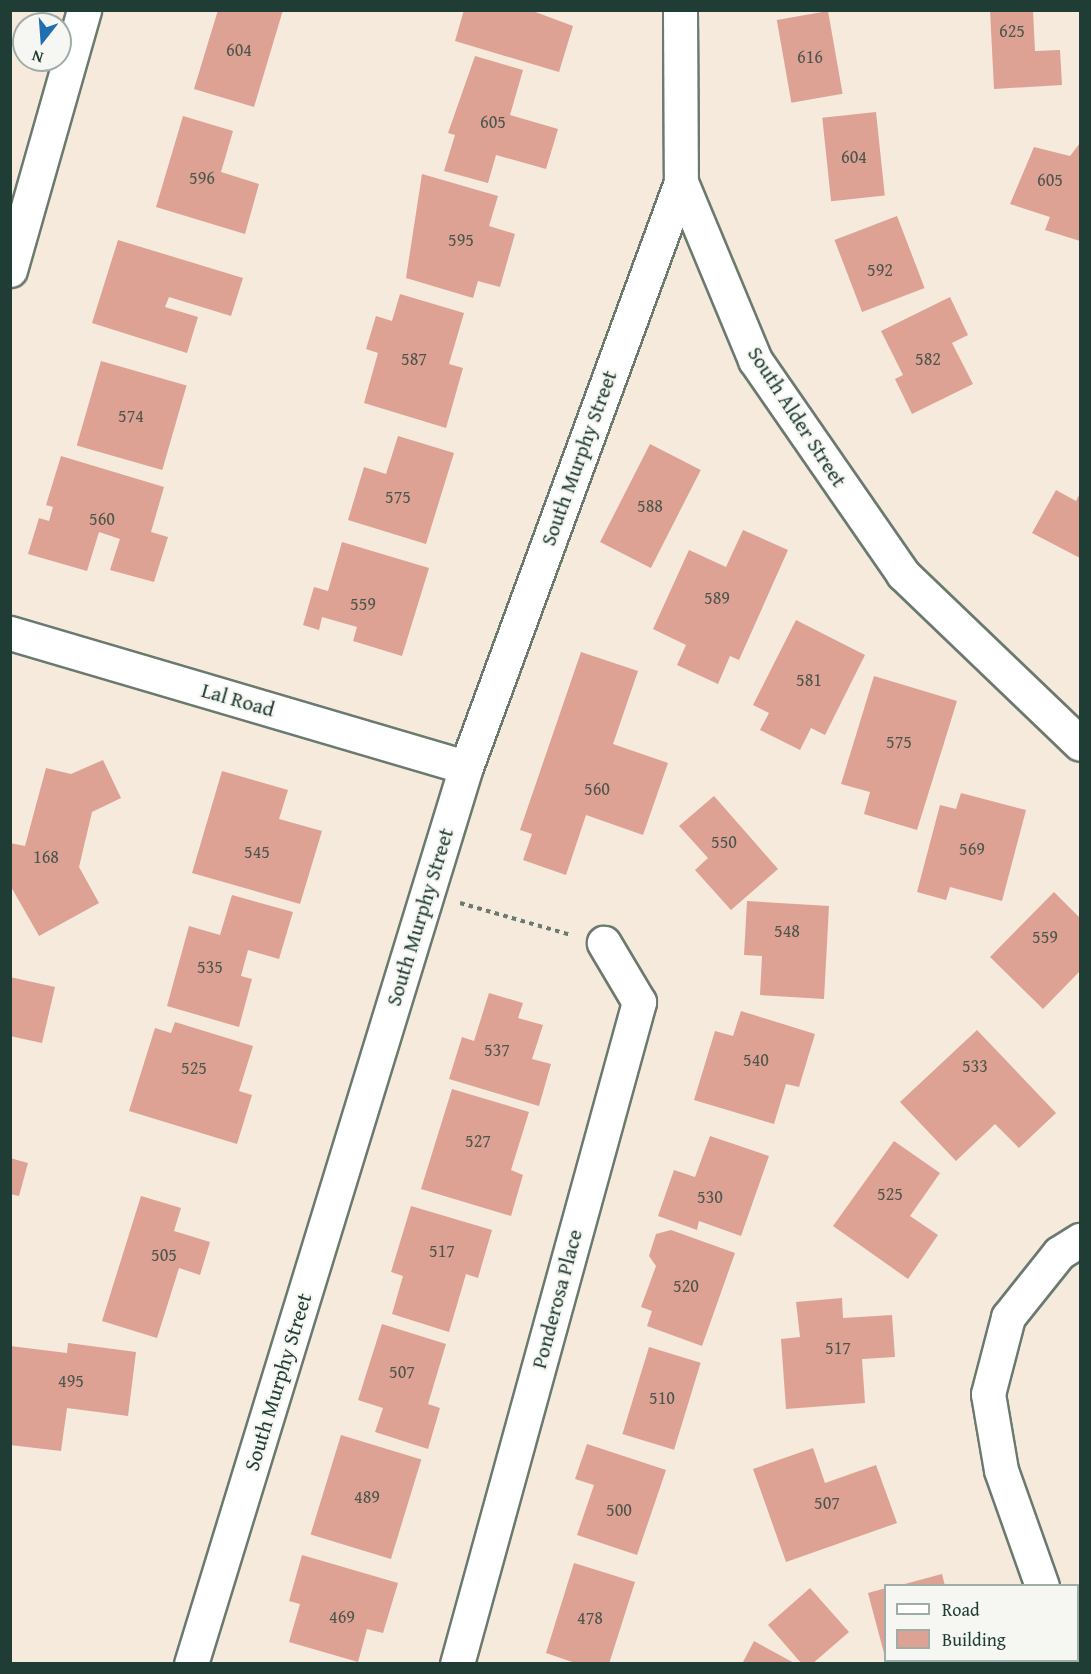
<!DOCTYPE html>
<style>
body{margin:0}
#map{position:relative;width:1091px;height:1674px;overflow:hidden;background:#f5eadb;font-family:"Gentium Book Plus",serif}
div>[style]{position:absolute}
.building>*{inset:0;background:#dda294;transform-origin:0 0}
.path>*{height:4px;margin-top:-2px;transform-origin:0;background:repeating-linear-gradient(90deg,#6a7a6e 0 4.5px,transparent 0 9px)}
.roads{filter:drop-shadow(2px 0 #6a7a6e) drop-shadow(-2px 0 #6a7a6e) drop-shadow(0 2px #6a7a6e) drop-shadow(0 -2px #6a7a6e)}
.minor>*{height:33px;margin:-16.5px;padding:0 16.5px;transform-origin:16.5px;border-radius:16.5px;background:#fff}
.tertiary>*{height:33px;margin:-16.5px;padding:0 16.5px;transform-origin:16.5px;border-radius:16.5px;background:#fff}
span{translate:-50% -50%;white-space:nowrap;text-align:center;line-height:1.15;-webkit-text-stroke:4.5px #f6f6f2;paint-order:stroke}
.number-label{font-size:18px;color:#4e564c}
.number-label span{-webkit-text-stroke-width:0}
.street-label{font-size:21px;color:#1f3d34}
.frame{position:absolute;inset:0;border:12px solid #1f3d34;pointer-events:none}
.legend{position:absolute;left:884px;top:1584px;width:195px;height:78px;box-sizing:border-box;background:#f6f6f2;border:2px solid #a0aca6;margin:0;padding:8px 10px;list-style:none;font-size:18px;color:#1f3d34}
.legend li{display:flex;align-items:center;gap:12px;height:30px}
.legend b{width:30px;border:2px solid #a0aca6}
.north{position:absolute;left:12px;top:12px;width:60px;height:60px;box-sizing:border-box;background:#f6f6f2;border:2px solid #a0aca6;border-radius:50%;rotate:197deg;font-size:16px;font-weight:700;line-height:24px;text-align:center;color:#1f3d34}
.north::after{content:'';display:block;margin:auto;width:21px;height:27px;background:#1f6fb2;clip-path:polygon(50% 0,100% 100%,50% 72%,0 100%)}
</style>
<div id="map">
<div class="building">
<div style="clip-path:polygon(218px 10px,283px 10px,254px 107px,194px 89px)"></div>
<div style="clip-path:polygon(464px 10px,530px 10px,573px 26px,559px 72px,455px 41px)"></div>
<div style="clip-path:polygon(990px 10px,1033px 10px,1035px 51px,1060px 50px,1062px 85px,994px 89px)"></div>
<div style="left:828px;top:11px;width:84px;height:52px;rotate:80deg"></div>
<div style="clip-path:polygon(475px 56px,523px 70px,510px 115px,558px 129px,546px 169px,496px 155px,488px 183px,444px 171px,455px 135px,448px 133px)"></div>
<div style="left:876px;top:112px;width:84px;height:54px;rotate:84deg"></div>
<div style="clip-path:polygon(183px 116px,233px 131px,221px 172px,259px 184px,245px 234px,156px 207px)"></div>
<div style="clip-path:polygon(1080px 143px,1080px 241px,1045px 230px,1050px 217px,1010px 204px,1034px 147px,1070px 156px)"></div>
<div style="clip-path:polygon(422px 174px,498px 196px,489px 226px,515px 234px,500px 287px,478px 281px,473px 298px,406px 278px)"></div>
<div style="left:897px;top:216px;width:77px;height:67px;rotate:69deg"></div>
<div style="clip-path:polygon(118px 240px,243px 278px,231px 316px,169px 297px,165px 307px,198px 317px,187px 353px,92px 323px)"></div>
<div style="clip-path:polygon(400px 294px,464px 313px,449px 364px,463px 368px,446px 428px,364px 403px,378px 353px,366px 349px,376px 316px,392px 321px)"></div>
<div style="clip-path:polygon(950px 297px,968px 335px,952px 343px,973px 384px,912px 414px,895px 379px,903px 375px,881px 331px)"></div>
<div style="left:101px;top:361px;width:89px;height:88px;rotate:16deg"></div>
<div style="clip-path:polygon(398px 436px,454px 453px,426px 544px,348px 520px,364px 467px,386px 474px)"></div>
<div style="left:650px;top:444px;width:57px;height:110px;rotate:27deg"></div>
<div style="clip-path:polygon(61px 456px,164px 487px,151px 532px,168px 537px,154px 582px,110px 570px,120px 539px,99px 532px,87px 571px,28px 554px,39px 518px,49px 521px,53px 507px,46px 505px)"></div>
<div style="clip-path:polygon(1056px 490px,1076px 501px,1080px 493px,1080px 558px,1032px 533px)"></div>
<div style="clip-path:polygon(743px 530px,788px 550px,739px 660px,730px 656px,718px 684px,677px 665px,686px 645px,653px 629px,689px 550px,726px 567px)"></div>
<div style="clip-path:polygon(342px 542px,429px 568px,402px 656px,353px 641px,357px 627px,322px 617px,319px 630px,303px 625px,314px 587px,328px 591px)"></div>
<div style="clip-path:polygon(796px 620px,865px 655px,825px 735px,811px 728px,800px 750px,760px 730px,769px 713px,753px 705px)"></div>
<div style="clip-path:polygon(581px 652px,638px 671px,613px 744px,668px 763px,643px 835px,586px 815px,566px 875px,523px 860px,532px 834px,520px 830px)"></div>
<div style="clip-path:polygon(874px 676px,957px 701px,917px 830px,864px 814px,870px 792px,841px 784px)"></div>
<div style="clip-path:polygon(103px 760px,121px 798px,92px 812px,79px 867px,99px 903px,39px 936px,10px 885px,10px 843px,25px 846px,46px 768px,71px 774px)"></div>
<div style="clip-path:polygon(222px 771px,288px 790px,279px 819px,322px 831px,300px 904px,192px 873px)"></div>
<div style="clip-path:polygon(961px 793px,1026px 810px,1002px 901px,950px 887px,946px 900px,917px 892px,940px 805px,956px 809px)"></div>
<div style="clip-path:polygon(714px 796px,778px 869px,731px 910px,695px 870px,708px 858px,679px 826px)"></div>
<div style="clip-path:polygon(1054px 892px,1080px 918px,1080px 971px,1043px 1009px,990px 957px)"></div>
<div style="clip-path:polygon(232px 895px,293px 912px,279px 959px,248px 950px,241px 976px,252px 979px,239px 1027px,167px 1006px,189px 926px,220px 935px)"></div>
<div style="clip-path:polygon(747px 901px,829px 906px,824px 999px,760px 995px,762px 956px,744px 955px)"></div>
<div style="clip-path:polygon(10px 977px,55px 987px,42px 1043px,10px 1036px)"></div>
<div style="clip-path:polygon(489px 993px,523px 1003px,518px 1018px,543px 1025px,532px 1059px,551px 1064px,539px 1106px,449px 1079px,462px 1037px,474px 1041px)"></div>
<div style="clip-path:polygon(741px 1011px,815px 1034px,799px 1087px,786px 1084px,774px 1124px,694px 1100px,715px 1031px,733px 1036px)"></div>
<div style="clip-path:polygon(175px 1022px,253px 1046px,239px 1091px,252px 1095px,237px 1144px,129px 1111px,155px 1028px,171px 1033px)"></div>
<div style="clip-path:polygon(977px 1030px,1056px 1113px,1019px 1148px,995px 1124px,956px 1161px,900px 1102px)"></div>
<div style="clip-path:polygon(452px 1089px,529px 1112px,511px 1170px,523px 1175px,511px 1216px,421px 1189px)"></div>
<div style="clip-path:polygon(710px 1136px,769px 1156px,741px 1236px,699px 1221px,697px 1230px,658px 1216px,674px 1170px,695px 1177px)"></div>
<div style="clip-path:polygon(894px 1141px,940px 1173px,910px 1216px,938px 1235px,908px 1279px,833px 1226px)"></div>
<div style="clip-path:polygon(10px 1158px,28px 1163px,19px 1196px,10px 1194px)"></div>
<div style="clip-path:polygon(141px 1196px,181px 1208px,174px 1231px,210px 1242px,200px 1275px,179px 1268px,157px 1338px,102px 1321px)"></div>
<div style="clip-path:polygon(411px 1206px,492px 1230px,478px 1278px,466px 1274px,449px 1332px,392px 1314px,403px 1276px,391px 1272px)"></div>
<div style="clip-path:polygon(671px 1230px,735px 1253px,702px 1346px,647px 1326px,652px 1311px,641px 1307px,656px 1266px,649px 1256px,656px 1234px)"></div>
<div style="clip-path:polygon(842px 1298px,843px 1318px,892px 1315px,895px 1357px,862px 1359px,865px 1403px,786px 1409px,781px 1339px,800px 1337px,796px 1302px)"></div>
<div style="clip-path:polygon(382px 1324px,446px 1344px,428px 1404px,440px 1408px,428px 1449px,375px 1432px,383px 1408px,358px 1400px)"></div>
<div style="clip-path:polygon(68px 1343px,136px 1352px,128px 1416px,67px 1408px,61px 1451px,10px 1445px,10px 1346px,67px 1353px)"></div>
<div style="left:649px;top:1347px;width:54px;height:91px;rotate:17deg"></div>
<div style="left:341px;top:1435px;width:84px;height:104px;rotate:17deg"></div>
<div style="clip-path:polygon(587px 1444px,666px 1470px,637px 1555px,577px 1535px,594px 1485px,575px 1479px)"></div>
<div style="clip-path:polygon(813px 1448px,825px 1483px,876px 1465px,897px 1523px,786px 1562px,753px 1469px)"></div>
<div style="clip-path:polygon(302px 1555px,398px 1583px,383px 1633px,367px 1629px,358px 1662px,289px 1642px,300px 1604px,289px 1601px)"></div>
<div style="clip-path:polygon(574px 1563px,635px 1582px,609px 1664px,578px 1664px,546px 1653px)"></div>
<div style="clip-path:polygon(942px 1574px,945px 1586px,901px 1586px,901px 1585px)"></div>
<div style="clip-path:polygon(810px 1588px,849px 1632px,812px 1664px,802px 1664px,768px 1625px)"></div>
<div style="clip-path:polygon(886px 1588px,886px 1657px,885px 1657px,868px 1593px)"></div>
<div style="clip-path:polygon(754px 1641px,796px 1664px,742px 1664px)"></div>
<div style="left:886px;top:1660px;width:104px;height:4px"></div>
</div>
<div class="path">
<div style="left:460px;top:903px;width:116px;rotate:16.1deg"></div>
</div>
<div class="roads">
<div class="minor">
<div style="left:10px;top:270px;width:270px;rotate:-74.1deg"></div>
<div style="left:10px;top:633px;width:475px;rotate:16.4deg"></div>
<div style="left:1042px;top:1586px;width:123px;rotate:-109.5deg"></div>
<div style="left:1001px;top:1470px;width:77px;rotate:-99.7deg"></div>
<div style="left:988px;top:1394px;width:80px;rotate:-75.4deg"></div>
<div style="left:1008px;top:1317px;width:82px;rotate:-51.4deg"></div>
<div style="left:1059px;top:1253px;width:25px;rotate:-32deg"></div>
<div style="left:1068px;top:1660px;width:4px;rotate:76deg"></div>
<div style="left:191px;top:1664px;width:938px;rotate:-72.96deg"></div>
<div style="left:466px;top:767px;width:623px;rotate:-69.82deg"></div>
<div style="left:457px;top:1664px;width:687px;rotate:-74.63deg"></div>
<div style="left:639px;top:1002px;width:69px;rotate:-120.7deg"></div>
</div>
<div class="tertiary">
<div style="left:680px;top:10px;width:172px;rotate:89.7deg"></div>
<div style="left:681px;top:182px;width:193px;rotate:67.4deg"></div>
<div style="left:755px;top:360px;width:260px;rotate:55.3deg"></div>
<div style="left:903px;top:574px;width:245px;rotate:43.8deg"></div>
</div>
</div>
<div class="number-label">
<span style="left:1012px;top:31px">625</span>
<span style="left:239px;top:50px">604</span>
<span style="left:810px;top:57px">616</span>
<span style="left:493px;top:122px">605</span>
<span style="left:854px;top:157px">604</span>
<span style="left:202px;top:178px">596</span>
<span style="left:1050px;top:180px">605</span>
<span style="left:461px;top:240px">595</span>
<span style="left:880px;top:270px">592</span>
<span style="left:414px;top:359px">587</span>
<span style="left:928px;top:359px">582</span>
<span style="left:131px;top:416px">574</span>
<span style="left:398px;top:497px">575</span>
<span style="left:650px;top:506px">588</span>
<span style="left:102px;top:519px">560</span>
<span style="left:717px;top:598px">589</span>
<span style="left:363px;top:604px">559</span>
<span style="left:809px;top:680px">581</span>
<span style="left:899px;top:742px">575</span>
<span style="left:597px;top:789px">560</span>
<span style="left:724px;top:842px">550</span>
<span style="left:972px;top:849px">569</span>
<span style="left:257px;top:852px">545</span>
<span style="left:46px;top:857px">168</span>
<span style="left:787px;top:931px">548</span>
<span style="left:1045px;top:937px">559</span>
<span style="left:210px;top:967px">535</span>
<span style="left:497px;top:1050px">537</span>
<span style="left:756px;top:1060px">540</span>
<span style="left:975px;top:1066px">533</span>
<span style="left:194px;top:1068px">525</span>
<span style="left:478px;top:1141px">527</span>
<span style="left:890px;top:1194px">525</span>
<span style="left:710px;top:1197px">530</span>
<span style="left:442px;top:1251px">517</span>
<span style="left:164px;top:1255px">505</span>
<span style="left:686px;top:1286px">520</span>
<span style="left:838px;top:1348px">517</span>
<span style="left:402px;top:1372px">507</span>
<span style="left:71px;top:1381px">495</span>
<span style="left:662px;top:1398px">510</span>
<span style="left:367px;top:1497px">489</span>
<span style="left:827px;top:1503px">507</span>
<span style="left:619px;top:1510px">500</span>
<span style="left:342px;top:1617px">469</span>
<span style="left:590px;top:1618px">478</span>
</div>
<div class="street-label">
<span style="left:797px;top:417px;rotate:57deg">South Alder Street</span>
<span style="left:579px;top:458px;rotate:-70deg">South Murphy Street</span>
<span style="left:238px;top:700px;rotate:16deg">Lal Road</span>
<span style="left:420px;top:917px;rotate:-73deg">South Murphy Street</span>
<span style="left:557px;top:1299px;rotate:-75deg">Ponderosa Place</span>
<span style="left:278px;top:1382px;rotate:-73deg">South Murphy Street</span>
</div>
<div class="frame"></div>
<ul class="legend">
<li><b style="height:8px;background:#fff"></b>Road</li>
<li><b style="height:16px;background:#dda294"></b>Building</li>
</ul>
<div class="north">N</div>
</div>
